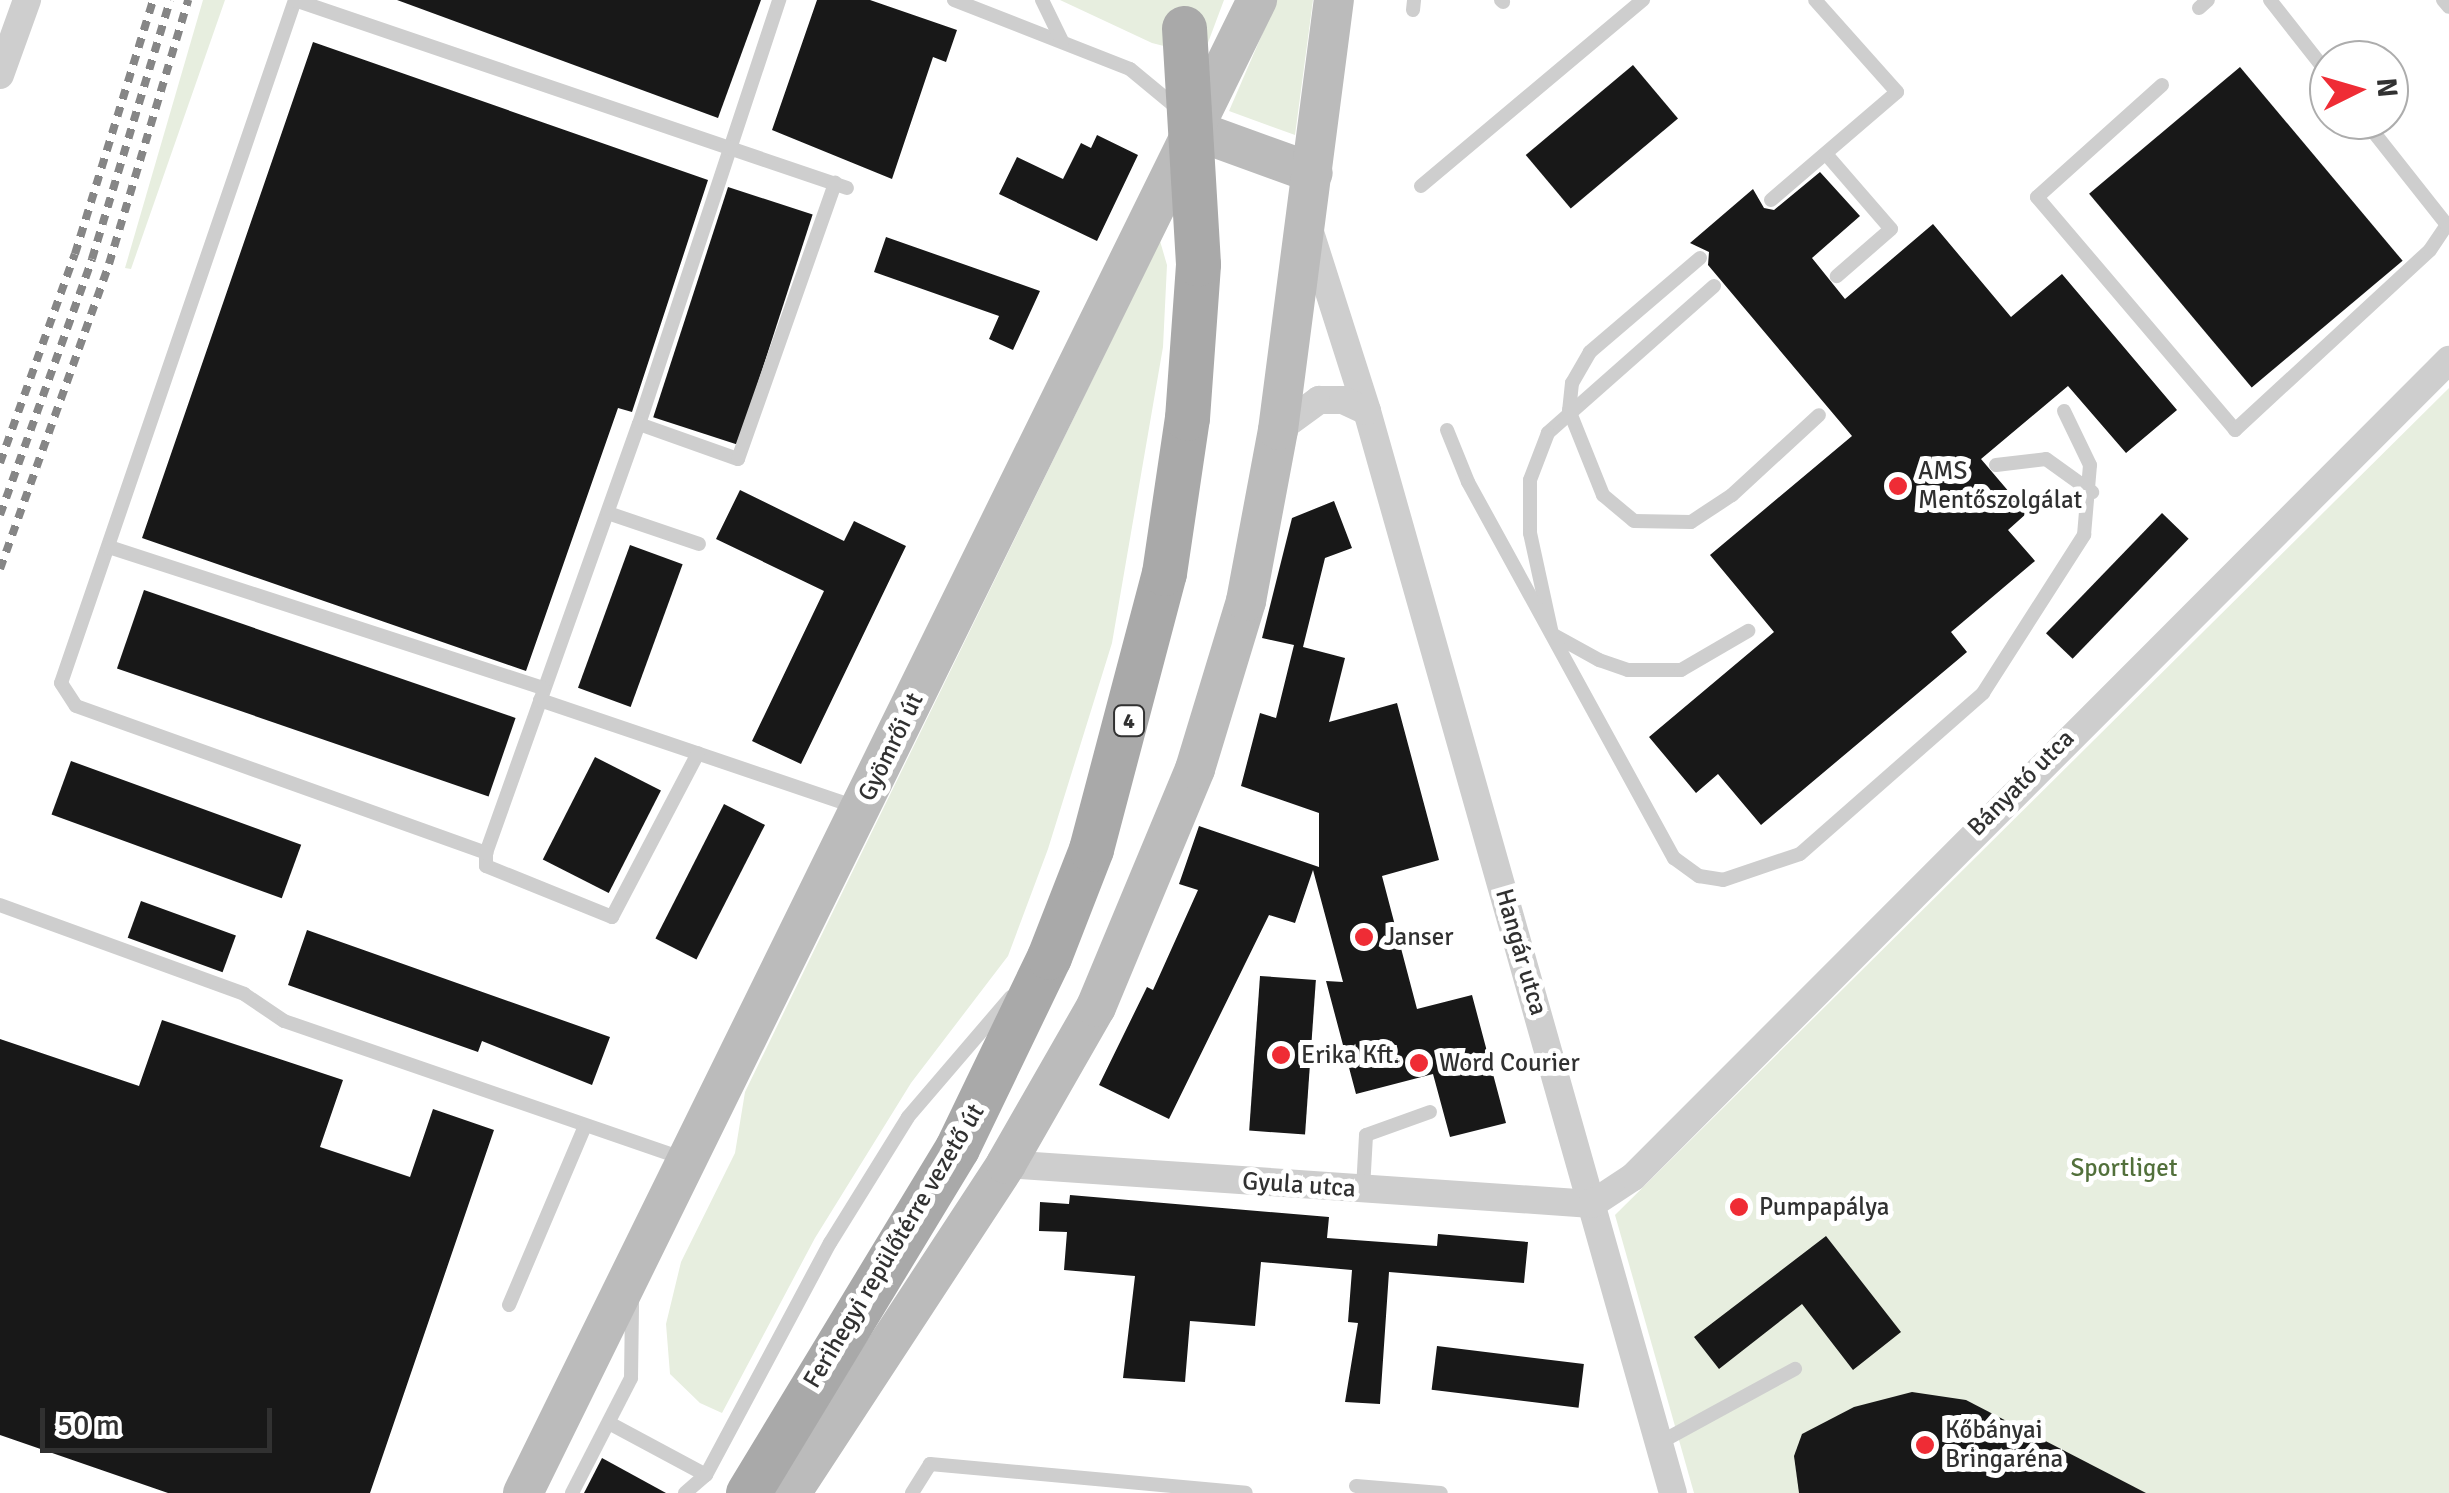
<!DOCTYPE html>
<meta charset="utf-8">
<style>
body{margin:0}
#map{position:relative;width:2449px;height:1493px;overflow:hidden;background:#fff;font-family:Signika,sans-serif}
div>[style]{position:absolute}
.green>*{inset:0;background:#e7eedf}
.building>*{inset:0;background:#181818;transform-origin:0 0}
.lane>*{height:14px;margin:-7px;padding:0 7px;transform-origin:7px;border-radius:7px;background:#cecece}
.street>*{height:28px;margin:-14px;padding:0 14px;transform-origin:14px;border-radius:14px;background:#cecece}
.secondary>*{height:40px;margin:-20px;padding:0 20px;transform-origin:20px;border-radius:20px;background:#bbb}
.primary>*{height:45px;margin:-22.5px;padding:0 22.5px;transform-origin:22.5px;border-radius:22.5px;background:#a9a9a9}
.rail>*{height:8px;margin-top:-4px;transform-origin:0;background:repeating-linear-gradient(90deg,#868686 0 10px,transparent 0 18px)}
.primary-bridge>*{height:45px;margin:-22.5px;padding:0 22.5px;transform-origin:22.5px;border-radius:22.5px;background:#a9a9a9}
.dots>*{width:28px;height:28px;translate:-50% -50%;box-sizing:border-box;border:5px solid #fff;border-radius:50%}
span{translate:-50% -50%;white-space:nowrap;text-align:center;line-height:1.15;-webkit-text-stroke:10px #fff;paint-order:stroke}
.shield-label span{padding:2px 8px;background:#fff;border:2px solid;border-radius:8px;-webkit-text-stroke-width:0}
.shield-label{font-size:22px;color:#313131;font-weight:700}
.poi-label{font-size:25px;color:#313131}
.left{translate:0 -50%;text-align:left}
.street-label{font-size:25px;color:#313131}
.park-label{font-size:25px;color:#52703b}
.north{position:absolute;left:2309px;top:40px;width:100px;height:100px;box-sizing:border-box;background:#fff;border:2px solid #adadad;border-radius:50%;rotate:85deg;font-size:28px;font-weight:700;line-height:40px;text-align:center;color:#313131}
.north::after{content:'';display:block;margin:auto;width:35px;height:45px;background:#ef2c35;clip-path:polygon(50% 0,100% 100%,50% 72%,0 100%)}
.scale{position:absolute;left:40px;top:1408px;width:232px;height:45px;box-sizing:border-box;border:5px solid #313131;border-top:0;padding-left:12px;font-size:30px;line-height:35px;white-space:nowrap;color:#313131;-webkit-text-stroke:8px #fff;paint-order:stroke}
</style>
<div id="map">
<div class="green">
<div style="clip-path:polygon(203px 0,225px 0,131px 269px,125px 268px)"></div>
<div style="clip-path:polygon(1060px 0,1224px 0,1203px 56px,1152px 43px)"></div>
<div style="clip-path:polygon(1277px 0,1313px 0,1295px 135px,1229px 111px)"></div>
<div style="clip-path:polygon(1160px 241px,1167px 265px,1163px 347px,1112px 643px,1048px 849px,1008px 956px,911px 1083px,815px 1238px,722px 1413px,700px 1403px,670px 1374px,666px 1324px,681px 1262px,735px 1153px,745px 1092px)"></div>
<div style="clip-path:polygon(2449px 388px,2449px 1493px,1694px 1493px,1615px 1215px)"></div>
</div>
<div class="building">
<div style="clip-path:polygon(397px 0,761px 0,718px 118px)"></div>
<div style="clip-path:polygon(817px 0,870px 0,957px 30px,946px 62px,933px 57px,892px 179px,772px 130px)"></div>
<div style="clip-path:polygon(313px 42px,708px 180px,632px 412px,618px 408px,526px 671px,142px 538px)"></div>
<div style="left:1633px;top:65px;width:70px;height:140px;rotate:50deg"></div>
<div style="left:2240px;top:67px;width:253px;height:197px;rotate:50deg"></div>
<div style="clip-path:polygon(1097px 135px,1138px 155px,1097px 241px,999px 194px,1017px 157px,1063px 179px,1081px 143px,1091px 148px)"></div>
<div style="clip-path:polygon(1820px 172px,1860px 216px,1812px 258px,1845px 299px,1933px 224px,2011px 317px,2062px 274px,2177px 410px,2126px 453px,2068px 386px,1981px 459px,2027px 513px,2008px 530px,2035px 561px,1951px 632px,1967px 652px,1761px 825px,1718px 774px,1696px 793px,1649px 737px,1774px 632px,1710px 555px,1852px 436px,1708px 265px,1709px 252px,1690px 243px,1753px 189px,1764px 208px,1774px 210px)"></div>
<div style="left:728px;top:187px;width:89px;height:242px;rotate:18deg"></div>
<div style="clip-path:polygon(886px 237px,1040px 291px,1013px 350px,989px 339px,999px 316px,874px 272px)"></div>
<div style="clip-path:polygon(740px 490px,844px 541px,854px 521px,906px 546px,801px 764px,752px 741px,824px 591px,716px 539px)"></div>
<div style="clip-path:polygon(1334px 501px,1352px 548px,1325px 558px,1303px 647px,1345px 658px,1329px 722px,1397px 703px,1439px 860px,1382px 876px,1417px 1009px,1472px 995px,1506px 1123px,1450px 1137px,1433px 1074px,1356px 1094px,1326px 981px,1343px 982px,1313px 870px,1295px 923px,1269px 915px,1169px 1119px,1099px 1085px,1147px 987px,1153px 990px,1198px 890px,1179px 884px,1199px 826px,1319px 867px,1319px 813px,1241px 786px,1260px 713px,1276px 718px,1294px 645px,1262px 638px,1292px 518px)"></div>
<div style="left:2162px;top:513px;width:37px;height:167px;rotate:44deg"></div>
<div style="left:630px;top:545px;width:56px;height:152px;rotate:20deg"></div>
<div style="left:144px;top:590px;width:393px;height:83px;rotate:19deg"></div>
<div style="left:595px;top:757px;width:74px;height:115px;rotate:27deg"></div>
<div style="left:71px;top:761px;width:245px;height:57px;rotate:20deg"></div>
<div style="left:724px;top:804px;width:46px;height:151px;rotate:27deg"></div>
<div style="left:141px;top:901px;width:101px;height:39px;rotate:20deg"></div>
<div style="clip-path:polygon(307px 930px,610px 1037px,592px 1085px,482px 1041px,478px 1052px,288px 985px)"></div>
<div style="left:1260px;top:976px;width:56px;height:155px;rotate:4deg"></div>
<div style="clip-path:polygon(162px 1020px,343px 1080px,320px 1147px,410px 1177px,433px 1109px,494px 1130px,370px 1493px,168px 1493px,0 1435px,0 1039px,139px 1086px)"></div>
<div style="clip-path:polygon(1070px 1195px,1329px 1217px,1327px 1238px,1437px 1246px,1438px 1234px,1528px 1242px,1524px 1283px,1389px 1272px,1380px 1404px,1345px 1402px,1358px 1323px,1348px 1322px,1352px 1270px,1261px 1262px,1255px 1326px,1190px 1321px,1185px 1382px,1123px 1378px,1135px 1276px,1064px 1270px,1067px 1232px,1039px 1231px,1040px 1202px,1069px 1204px)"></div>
<div style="clip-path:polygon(1826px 1236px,1901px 1332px,1853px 1370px,1802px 1304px,1719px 1369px,1694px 1337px)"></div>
<div style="left:1437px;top:1346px;width:148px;height:44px;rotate:7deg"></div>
<div style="clip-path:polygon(1912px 1392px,1966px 1400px,2146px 1493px,1799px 1493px,1794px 1456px,1802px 1434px,1854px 1407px)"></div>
<div style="clip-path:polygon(602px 1458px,666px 1493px,584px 1493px)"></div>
</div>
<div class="lane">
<div style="left:295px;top:0;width:722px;rotate:108.91deg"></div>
<div style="left:61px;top:683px;width:27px;rotate:57deg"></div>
<div style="left:76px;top:706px;width:436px;rotate:19.7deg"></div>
<div style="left:486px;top:853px;width:455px;rotate:-70.4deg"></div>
<div style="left:639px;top:424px;width:447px;rotate:-71.7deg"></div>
<div style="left:295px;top:0;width:583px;rotate:18.81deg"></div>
<div style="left:954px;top:0;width:189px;rotate:21.4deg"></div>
<div style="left:1130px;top:69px;width:60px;rotate:39.6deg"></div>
<div style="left:1042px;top:0;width:46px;rotate:64deg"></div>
<div style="left:1501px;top:0;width:3px;rotate:45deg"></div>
<div style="left:2270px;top:0;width:95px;rotate:51.8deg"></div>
<div style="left:2443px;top:0;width:9px;rotate:49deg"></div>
<div style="left:2199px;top:8px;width:12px;rotate:-42deg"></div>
<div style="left:1413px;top:10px;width:10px;rotate:-84deg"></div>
<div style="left:2162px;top:85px;width:168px;rotate:138.1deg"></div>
<div style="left:2037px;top:197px;width:306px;rotate:49.6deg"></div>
<div style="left:2235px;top:430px;width:265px;rotate:-42.7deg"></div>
<div style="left:2430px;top:250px;width:30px;rotate:-56deg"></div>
<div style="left:2447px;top:225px;width:134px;rotate:-128.3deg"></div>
<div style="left:1826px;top:154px;width:99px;rotate:49.1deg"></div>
<div style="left:1891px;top:229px;width:72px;rotate:139deg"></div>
<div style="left:1421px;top:186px;width:290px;rotate:-40deg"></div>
<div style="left:1771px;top:200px;width:166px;rotate:-40.6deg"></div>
<div style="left:1897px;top:92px;width:123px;rotate:-131.7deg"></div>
<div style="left:1700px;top:258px;width:145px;rotate:139.5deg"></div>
<div style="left:1590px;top:352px;width:36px;rotate:120deg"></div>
<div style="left:1572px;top:383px;width:27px;rotate:96deg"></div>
<div style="left:1569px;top:410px;width:92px;rotate:68.2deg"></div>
<div style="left:1603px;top:495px;width:40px;rotate:40deg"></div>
<div style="left:1634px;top:521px;width:57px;rotate:1deg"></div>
<div style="left:1691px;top:522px;width:49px;rotate:-33.4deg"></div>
<div style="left:1732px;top:495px;width:118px;rotate:-42.6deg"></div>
<div style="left:1714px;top:286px;width:222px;rotate:138.5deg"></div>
<div style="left:1548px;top:433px;width:50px;rotate:111deg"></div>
<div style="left:1530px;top:480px;width:53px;rotate:90deg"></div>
<div style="left:1530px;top:533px;width:103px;rotate:77.7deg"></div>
<div style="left:1552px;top:634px;width:54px;rotate:29deg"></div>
<div style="left:1599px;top:660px;width:31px;rotate:19deg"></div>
<div style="left:1628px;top:670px;width:53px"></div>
<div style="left:1681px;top:670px;width:78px;rotate:-30.2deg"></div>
<div style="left:639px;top:424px;width:105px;rotate:19.5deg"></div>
<div style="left:738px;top:459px;width:293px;rotate:-70.6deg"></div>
<div style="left:1447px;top:430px;width:56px;rotate:68deg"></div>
<div style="left:1468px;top:482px;width:429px;rotate:61.3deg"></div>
<div style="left:1674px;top:858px;width:31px;rotate:36deg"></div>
<div style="left:1699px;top:876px;width:24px;rotate:9deg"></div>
<div style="left:1723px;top:880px;width:81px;rotate:-18.7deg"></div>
<div style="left:1800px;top:854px;width:244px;rotate:-41.3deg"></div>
<div style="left:1983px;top:693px;width:188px;rotate:-57.4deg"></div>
<div style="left:2084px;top:535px;width:70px;rotate:-85.1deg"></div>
<div style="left:2090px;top:465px;width:60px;rotate:-115.7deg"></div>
<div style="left:1996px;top:465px;width:50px;rotate:-6.8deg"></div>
<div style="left:2046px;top:459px;width:57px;rotate:35.7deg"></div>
<div style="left:608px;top:513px;width:96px;rotate:18.8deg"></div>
<div style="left:109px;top:547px;width:457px;rotate:18deg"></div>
<div style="left:540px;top:700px;width:334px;rotate:18.7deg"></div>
<div style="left:486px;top:853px;width:13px;rotate:90deg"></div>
<div style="left:486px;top:866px;width:136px;rotate:22deg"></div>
<div style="left:612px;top:917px;width:185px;rotate:-62.3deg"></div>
<div style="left:0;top:905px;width:260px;rotate:20deg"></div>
<div style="left:244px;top:994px;width:48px;rotate:34deg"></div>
<div style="left:284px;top:1021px;width:421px;rotate:19deg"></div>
<div style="left:1363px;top:1189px;width:54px;rotate:-86.8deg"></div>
<div style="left:1366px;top:1135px;width:68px;rotate:-19.8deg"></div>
<div style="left:509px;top:1305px;width:194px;rotate:-67deg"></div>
<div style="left:609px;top:1423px;width:110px;rotate:28.2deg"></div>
<div style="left:1659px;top:1443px;width:155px;rotate:-28.6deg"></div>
<div style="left:1356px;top:1486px;width:85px;rotate:4.7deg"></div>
<div style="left:572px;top:1493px;width:129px;rotate:-62.8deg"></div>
<div style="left:631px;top:1378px;width:76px;rotate:-89.2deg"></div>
<div style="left:685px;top:1493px;width:28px;rotate:-41deg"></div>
<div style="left:706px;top:1475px;width:263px;rotate:-61.9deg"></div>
<div style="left:830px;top:1243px;width:148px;rotate:-58.2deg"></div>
<div style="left:908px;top:1117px;width:158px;rotate:-49.4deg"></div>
<div style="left:912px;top:1493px;width:34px;rotate:-58deg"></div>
<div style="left:930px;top:1464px;width:317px;rotate:5.2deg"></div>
</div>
<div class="street">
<div style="left:0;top:75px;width:80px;rotate:-70.2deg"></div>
<div style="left:1308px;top:226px;width:194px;rotate:72.3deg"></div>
<div style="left:1367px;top:411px;width:1124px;rotate:74.21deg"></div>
<div style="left:1278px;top:430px;width:51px;rotate:-36.2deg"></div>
<div style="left:1319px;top:400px;width:24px"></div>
<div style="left:1343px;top:400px;width:26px;rotate:25deg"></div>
<div style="left:1006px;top:1164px;width:587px;rotate:3.9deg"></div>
<div style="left:1592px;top:1204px;width:49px;rotate:-33.4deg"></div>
<div style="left:1633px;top:1177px;width:1155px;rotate:-45.04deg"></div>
</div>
<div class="secondary">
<div style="left:1197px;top:131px;width:123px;rotate:19.9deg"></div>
<div style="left:523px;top:1493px;width:1664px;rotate:-63.82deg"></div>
<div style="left:791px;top:1493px;width:393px;rotate:-56.8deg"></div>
<div style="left:1006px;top:1164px;width:181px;rotate:-60.2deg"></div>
<div style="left:1096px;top:1007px;width:258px;rotate:-67.4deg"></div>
<div style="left:1195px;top:769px;width:176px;rotate:-73.1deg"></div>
<div style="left:1246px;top:601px;width:174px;rotate:-79.4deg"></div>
<div style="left:1278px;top:430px;width:434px;rotate:-82.6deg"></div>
</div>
<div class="primary">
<div style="left:748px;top:1493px;width:403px;rotate:-58.8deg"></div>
<div style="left:957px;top:1148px;width:212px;rotate:-64.3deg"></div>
<div style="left:1049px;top:957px;width:116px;rotate:-68.7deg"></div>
<div style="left:1091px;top:849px;width:285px;rotate:-75.2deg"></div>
<div style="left:1164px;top:573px;width:157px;rotate:-81.6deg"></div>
<div style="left:1187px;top:418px;width:154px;rotate:-85.9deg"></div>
</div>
<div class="rail">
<div style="left:0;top:463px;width:222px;rotate:-70.3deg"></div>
<div style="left:75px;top:254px;width:266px;rotate:-72.9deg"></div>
<div style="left:0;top:515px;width:272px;rotate:-70.2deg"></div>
<div style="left:92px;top:259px;width:270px;rotate:-73.2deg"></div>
<div style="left:0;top:569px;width:324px;rotate:-70.3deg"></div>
<div style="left:109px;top:264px;width:276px;rotate:-73.3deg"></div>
</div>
<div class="primary-bridge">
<div style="left:1184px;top:28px;width:236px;rotate:86.6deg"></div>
</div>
<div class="dots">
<div style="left:1898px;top:486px;background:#ef2c35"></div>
<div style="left:1364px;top:937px;background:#ef2c35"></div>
<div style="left:1281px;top:1055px;background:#ef2c35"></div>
<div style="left:1419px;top:1063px;background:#ef2c35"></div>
<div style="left:1739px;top:1207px;background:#ef2c35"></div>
<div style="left:1925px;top:1445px;background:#ef2c35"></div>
</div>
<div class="shield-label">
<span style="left:1129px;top:721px">4</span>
</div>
<div class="poi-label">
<span class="left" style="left:1918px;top:486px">AMS<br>Mentőszolgálat</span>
<span class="left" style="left:1384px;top:937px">Janser</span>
<span class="left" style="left:1301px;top:1055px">Erika Kft.</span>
<span class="left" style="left:1439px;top:1063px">Word Courier</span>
<span class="left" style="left:1759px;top:1207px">Pumpapálya</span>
<span class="left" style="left:1945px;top:1445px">Kőbányai<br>Bringaréna</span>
</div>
<div class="street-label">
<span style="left:891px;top:747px;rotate:-64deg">Gyömrői út</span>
<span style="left:2021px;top:783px;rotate:-45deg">Bányató utca</span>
<span style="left:1521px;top:952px;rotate:74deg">Hangár utca</span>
<span style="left:1299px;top:1185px;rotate:4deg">Gyula utca</span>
<span style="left:894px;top:1246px;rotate:-59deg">Ferihegyi repülőtérre vezető út</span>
</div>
<div class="park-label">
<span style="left:2124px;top:1168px">Sportliget</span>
</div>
<div class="north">N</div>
<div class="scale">50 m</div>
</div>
